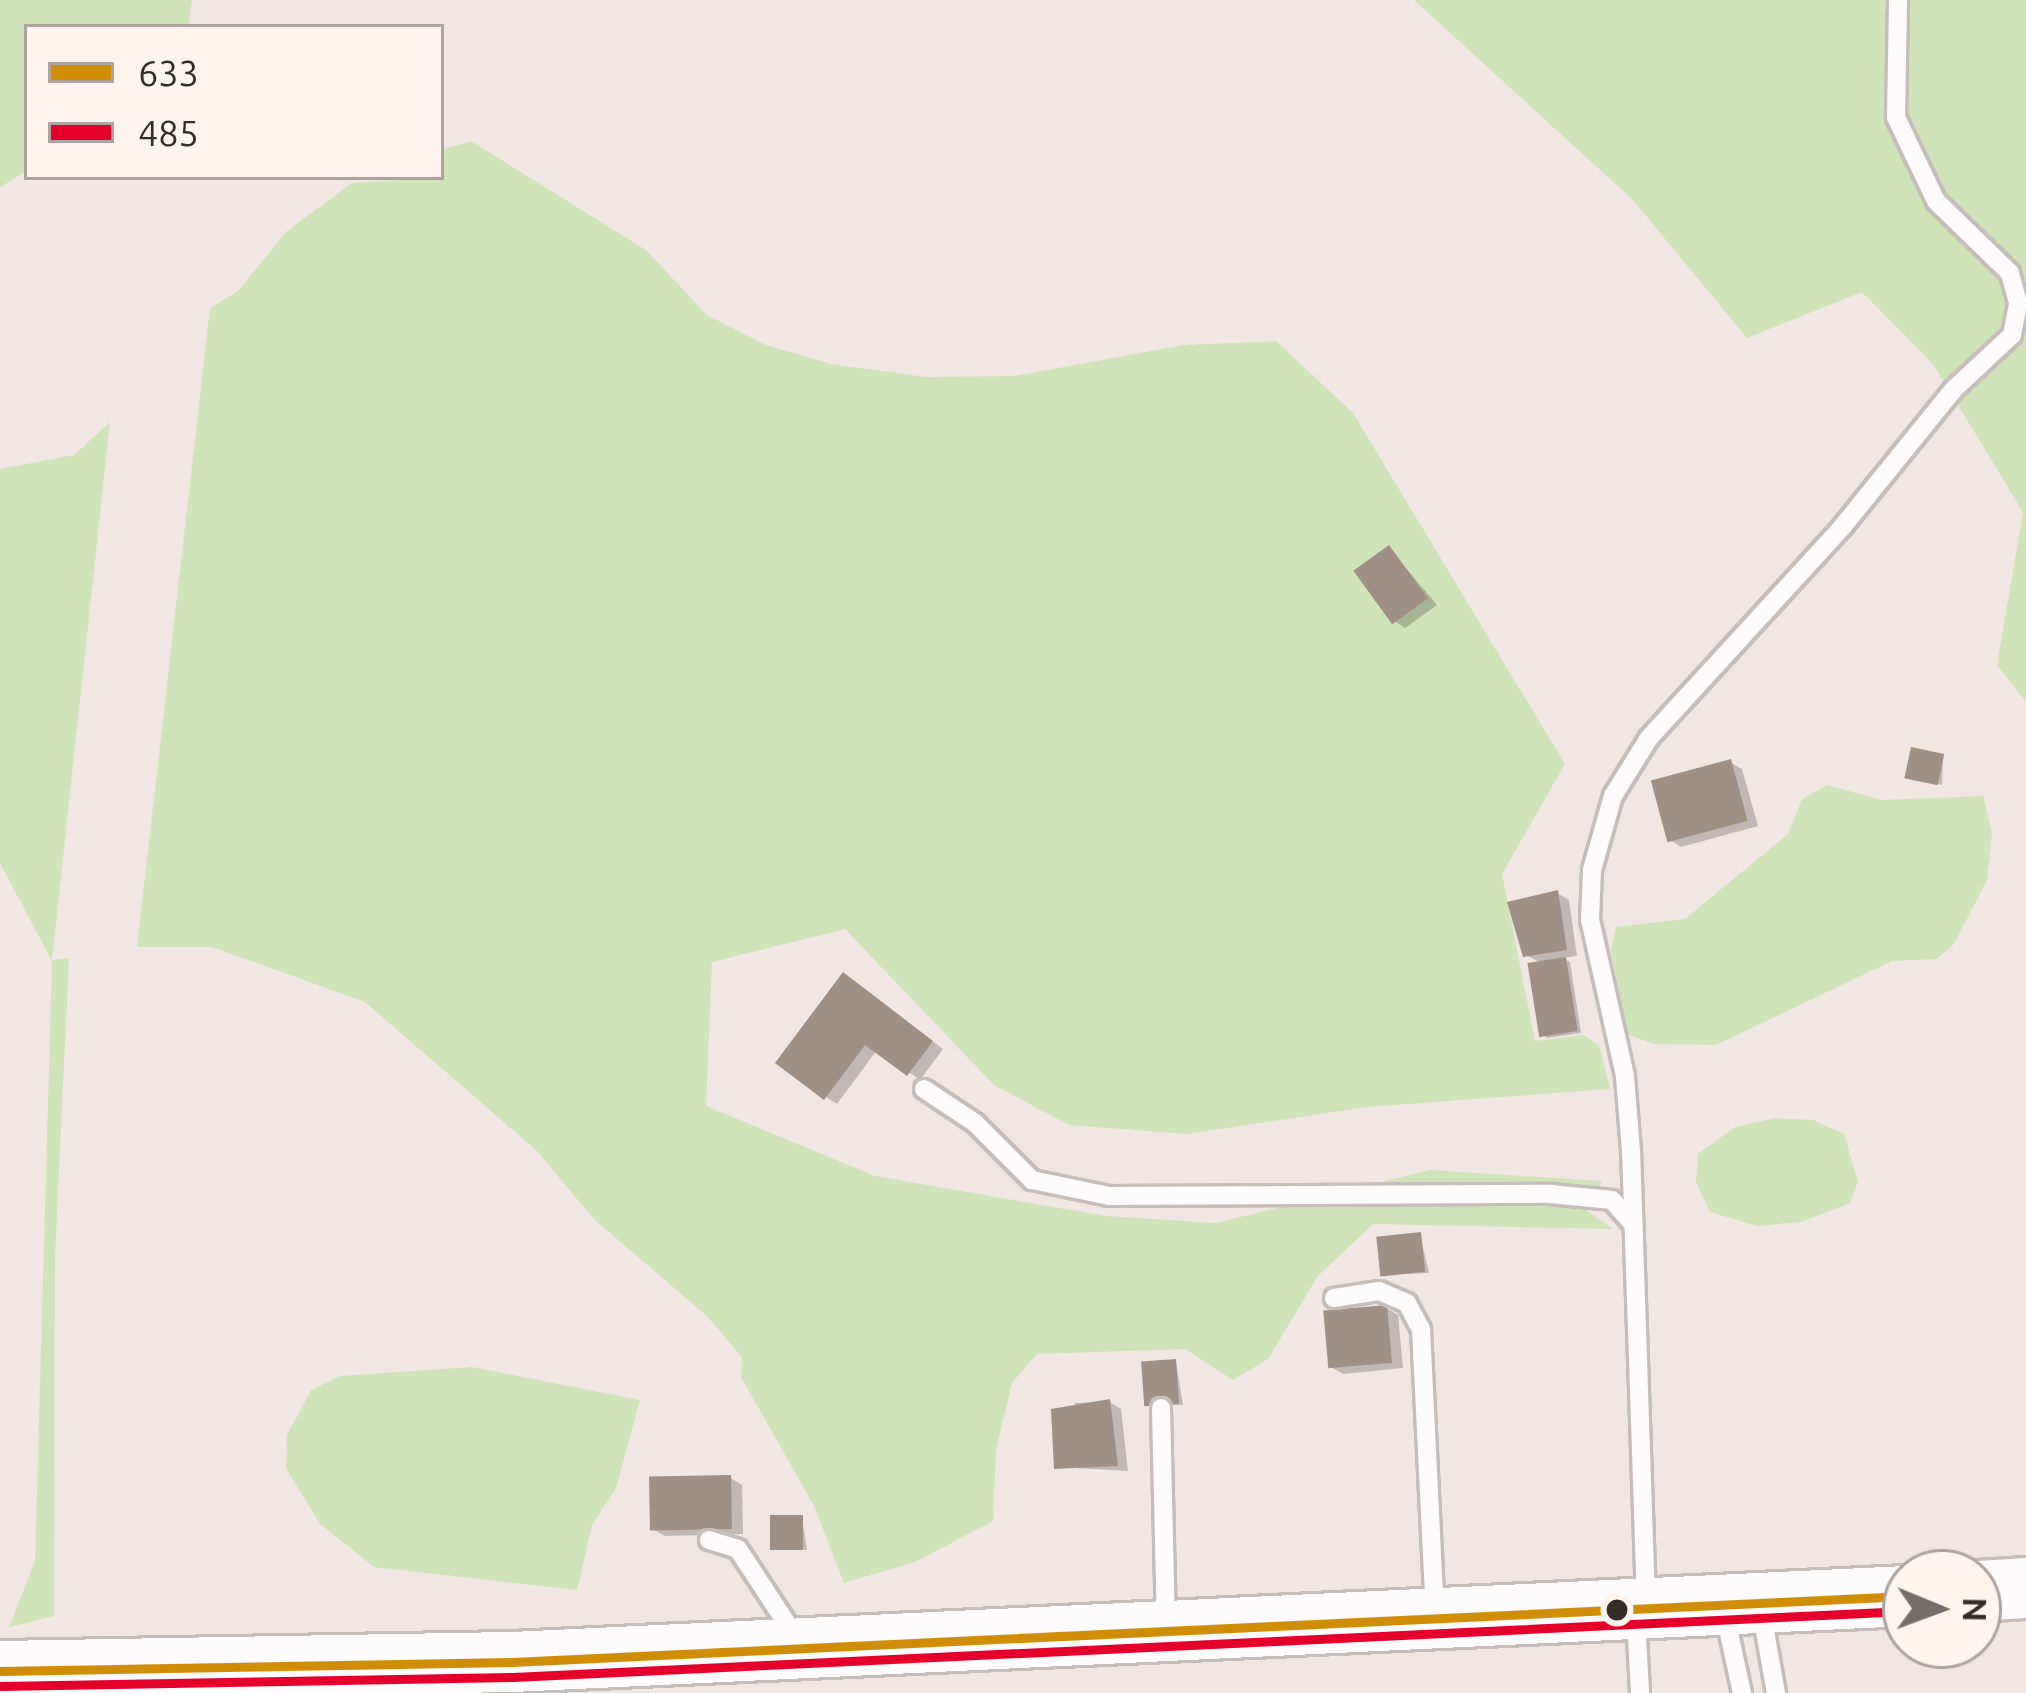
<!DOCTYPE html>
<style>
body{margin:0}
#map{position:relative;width:2026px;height:1693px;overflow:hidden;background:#f0e7e2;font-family:Ubuntu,sans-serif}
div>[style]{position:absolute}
.green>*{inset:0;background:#d1e3b9}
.shadow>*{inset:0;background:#0003}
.building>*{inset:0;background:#a09084;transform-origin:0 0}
.roads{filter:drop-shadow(3px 0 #c5beba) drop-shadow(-3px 0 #c5beba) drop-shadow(0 3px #c5beba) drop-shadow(0 -3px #c5beba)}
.service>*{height:18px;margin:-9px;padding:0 9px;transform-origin:9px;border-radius:9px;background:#fdfbfb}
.primary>*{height:60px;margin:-30px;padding:0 30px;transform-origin:30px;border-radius:30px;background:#fdfbfb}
.bus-1>*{height:9px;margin:-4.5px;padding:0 4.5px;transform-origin:4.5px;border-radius:4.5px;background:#d08e08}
.bus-2>*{height:9px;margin:-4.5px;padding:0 4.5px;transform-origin:4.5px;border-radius:4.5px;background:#e4002b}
.dots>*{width:33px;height:33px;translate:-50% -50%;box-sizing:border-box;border:6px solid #fef4ee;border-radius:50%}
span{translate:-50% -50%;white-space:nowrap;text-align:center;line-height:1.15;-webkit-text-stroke:12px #fef4ee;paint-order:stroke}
.legend{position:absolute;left:24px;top:24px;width:420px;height:156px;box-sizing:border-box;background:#fef4ee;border:3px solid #ada49f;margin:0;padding:15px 21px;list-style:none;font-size:36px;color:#332d29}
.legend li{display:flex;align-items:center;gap:24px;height:60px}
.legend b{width:60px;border:3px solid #ada49f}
.north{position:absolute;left:1882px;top:1549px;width:120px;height:120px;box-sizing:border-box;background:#fef4ee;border:3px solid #ada49f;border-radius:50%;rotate:91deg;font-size:33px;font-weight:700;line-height:48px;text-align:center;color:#332d29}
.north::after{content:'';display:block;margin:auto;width:42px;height:54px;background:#756e6a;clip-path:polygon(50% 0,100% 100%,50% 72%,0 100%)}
</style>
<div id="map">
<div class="green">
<div style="clip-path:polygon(0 0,192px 0,188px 27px,27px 27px,27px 171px,0 187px)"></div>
<div style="clip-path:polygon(1414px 0,2026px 0,2026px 702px,1997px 665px,2023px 512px,1933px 364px,1862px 292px,1747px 338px,1633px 200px)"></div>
<div style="clip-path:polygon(471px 141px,646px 250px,707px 315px,766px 345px,831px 364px,926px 377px,1014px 376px,1184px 345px,1276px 341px,1353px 413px,1565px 764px,1502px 874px,1535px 1041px,1584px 1035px,1599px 1045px,1610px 1089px,1367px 1107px,1187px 1134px,1069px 1125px,994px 1085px,845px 929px,712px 962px,706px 1106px,875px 1176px,1106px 1216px,1216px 1223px,1430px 1170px,1602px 1181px,1587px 1211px,1613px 1229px,1373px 1224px,1318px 1276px,1268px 1359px,1233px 1380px,1185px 1349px,1037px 1354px,1012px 1383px,996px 1450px,993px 1521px,915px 1562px,844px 1583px,814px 1506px,741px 1377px,742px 1357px,707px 1316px,595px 1220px,535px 1149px,365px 1002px,212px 947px,137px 947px,210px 308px,238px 291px,287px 231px,352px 183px,441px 177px,441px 150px)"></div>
<div style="clip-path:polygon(110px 422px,52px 960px,69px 958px,55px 1256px,54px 1616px,9px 1627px,35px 1561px,52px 961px,0 863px,0 469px,74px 455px)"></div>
<div style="clip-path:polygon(1828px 785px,1881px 800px,1983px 796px,1992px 833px,1987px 880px,1954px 944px,1937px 959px,1892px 961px,1716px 1045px,1654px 1044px,1627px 1034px,1611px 951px,1616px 927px,1685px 919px,1788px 834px,1802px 799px)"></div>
<div style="clip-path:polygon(1775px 1118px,1813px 1120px,1844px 1134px,1858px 1182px,1850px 1203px,1801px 1222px,1757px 1226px,1710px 1212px,1696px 1182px,1698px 1154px,1735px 1127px)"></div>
<div style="clip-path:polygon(472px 1367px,640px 1400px,616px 1488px,592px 1525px,577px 1590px,374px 1567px,320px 1524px,286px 1468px,287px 1435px,311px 1390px,340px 1376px)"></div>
</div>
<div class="shadow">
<div style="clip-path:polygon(1389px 548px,1437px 605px,1405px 628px,1394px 621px)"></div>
<div style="clip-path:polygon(1943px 757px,1942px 785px,1913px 779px)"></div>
<div style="clip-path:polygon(1731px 763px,1742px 769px,1758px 826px,1681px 847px,1670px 840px)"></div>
<div style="clip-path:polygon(1557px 893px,1569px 900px,1577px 956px,1562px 958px,1570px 962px,1581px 1033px,1546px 1038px,1541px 963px,1526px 955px)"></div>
<div style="clip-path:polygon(855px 983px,943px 1049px,920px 1080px,877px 1050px,837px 1104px,826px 1097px)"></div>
<div style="clip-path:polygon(1420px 1235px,1429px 1273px,1383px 1275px)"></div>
<div style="clip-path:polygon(1386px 1308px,1398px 1315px,1403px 1368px,1343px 1374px,1331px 1367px)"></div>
<div style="clip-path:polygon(1176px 1362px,1183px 1405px,1147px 1404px)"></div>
<div style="clip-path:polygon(1109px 1402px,1121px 1409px,1128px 1471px,1057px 1467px,1075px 1403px)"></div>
<div style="clip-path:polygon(731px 1478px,742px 1485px,743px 1534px,665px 1536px,653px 1529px)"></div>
<div style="clip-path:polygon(802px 1518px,807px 1550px,771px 1548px)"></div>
</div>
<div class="building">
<div style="left:1389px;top:545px;width:66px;height:44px;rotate:54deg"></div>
<div style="left:1911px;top:747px;width:34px;height:32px;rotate:12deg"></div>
<div style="left:1731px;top:759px;width:64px;height:83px;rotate:75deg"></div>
<div style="clip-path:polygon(1558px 890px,1567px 950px,1523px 957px,1507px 902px)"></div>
<div style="left:1566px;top:957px;width:75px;height:39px;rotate:81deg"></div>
<div style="clip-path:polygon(843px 972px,933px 1041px,907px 1076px,865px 1045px,824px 1100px,775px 1063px)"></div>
<div style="left:1421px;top:1232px;width:40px;height:45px;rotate:84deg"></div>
<div style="left:1387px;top:1305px;width:58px;height:64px;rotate:85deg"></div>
<div style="left:1176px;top:1359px;width:45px;height:35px;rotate:86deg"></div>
<div style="clip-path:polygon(1110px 1399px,1118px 1466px,1054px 1469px,1051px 1409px)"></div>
<div style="left:731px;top:1475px;width:54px;height:82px;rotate:89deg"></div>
<div style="left:770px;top:1515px;width:33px;height:35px"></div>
</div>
<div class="roads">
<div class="service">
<div style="left:924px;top:1089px;width:61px;rotate:33.7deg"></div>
<div style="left:975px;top:1123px;width:81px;rotate:45deg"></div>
<div style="left:1032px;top:1180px;width:79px;rotate:11.7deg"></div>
<div style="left:1109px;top:1196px;width:441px;rotate:-0.3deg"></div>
<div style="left:1550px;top:1194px;width:62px;rotate:5.5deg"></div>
<div style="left:1612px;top:1200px;width:32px;rotate:49deg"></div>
<div style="left:1334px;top:1298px;width:46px;rotate:-8.8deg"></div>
<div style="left:1379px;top:1291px;width:30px;rotate:23deg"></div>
<div style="left:1407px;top:1303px;width:30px;rotate:62deg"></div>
<div style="left:1421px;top:1329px;width:284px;rotate:87.2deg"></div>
<div style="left:1161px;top:1408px;width:218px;rotate:88.7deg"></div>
<div style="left:709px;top:1540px;width:30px;rotate:17deg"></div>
<div style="left:738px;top:1549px;width:104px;rotate:56.8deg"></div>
<div style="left:1646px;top:1601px;width:450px;rotate:-91.9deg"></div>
<div style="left:1631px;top:1151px;width:75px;rotate:-94.6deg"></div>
<div style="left:1625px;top:1076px;width:160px;rotate:-102.6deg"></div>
<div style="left:1590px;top:920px;width:50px;rotate:-87.7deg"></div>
<div style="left:1592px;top:870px;width:77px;rotate:-74.2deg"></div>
<div style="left:1613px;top:796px;width:68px;rotate:-58.2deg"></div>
<div style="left:1649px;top:738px;width:287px;rotate:-47.5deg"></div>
<div style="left:1843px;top:526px;width:175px;rotate:-51deg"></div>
<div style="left:1953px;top:390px;width:81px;rotate:-43deg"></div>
<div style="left:2012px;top:335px;width:33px;rotate:-79deg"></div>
<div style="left:2018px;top:303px;width:31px;rotate:-105deg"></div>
<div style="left:2010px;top:273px;width:103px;rotate:-135.8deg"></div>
<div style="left:1936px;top:201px;width:93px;rotate:-115.5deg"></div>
<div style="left:1896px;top:117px;width:117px;rotate:-89deg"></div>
<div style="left:1761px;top:1609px;width:85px;rotate:79.9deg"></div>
<div style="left:1725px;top:1615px;width:80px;rotate:77.7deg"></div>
<div style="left:1636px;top:1618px;width:75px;rotate:86.9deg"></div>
</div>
<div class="primary">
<div style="left:1978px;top:1591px;width:48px;rotate:-3.6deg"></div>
<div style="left:0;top:1671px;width:512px;rotate:-1.01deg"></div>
<div style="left:512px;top:1662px;width:1396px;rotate:-2.71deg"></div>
</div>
</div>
<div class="bus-1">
<div style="left:0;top:1671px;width:512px;rotate:-1.01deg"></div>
<div style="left:512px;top:1662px;width:1396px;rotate:-2.71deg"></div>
</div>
<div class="bus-2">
<div style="left:0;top:1686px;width:513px;rotate:-1.01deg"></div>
<div style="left:513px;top:1677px;width:1395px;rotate:-2.71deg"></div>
</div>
<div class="dots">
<div style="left:1617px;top:1610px;background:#332d29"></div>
</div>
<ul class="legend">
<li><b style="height:15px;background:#d08e08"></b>633</li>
<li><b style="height:15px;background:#e4002b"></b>485</li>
</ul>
<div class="north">N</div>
</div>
